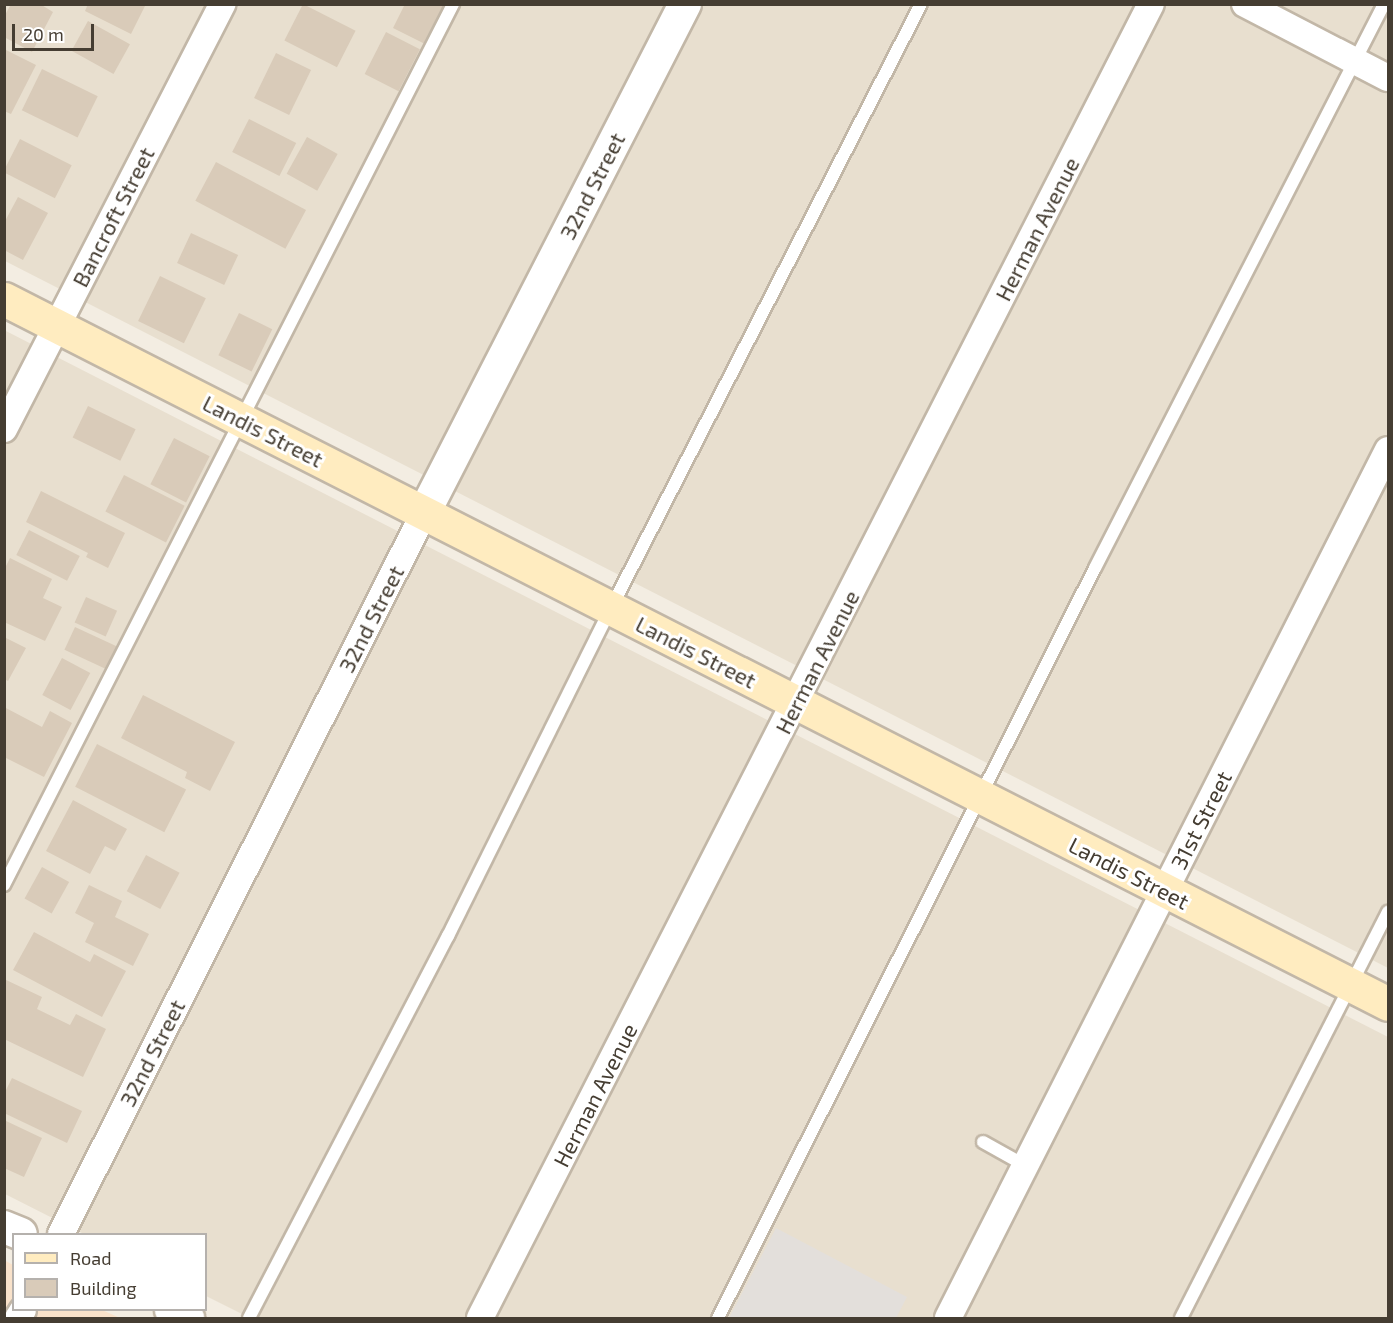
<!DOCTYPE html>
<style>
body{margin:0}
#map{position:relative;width:1393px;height:1323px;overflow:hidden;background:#f3ede2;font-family:"Exo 2",sans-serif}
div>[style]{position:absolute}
.residential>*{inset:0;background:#e8dfcf}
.commercial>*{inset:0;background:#f9e2ca}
.parking>*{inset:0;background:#e3dfdb}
.building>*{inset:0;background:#d9cbb9;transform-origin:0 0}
.roads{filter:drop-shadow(2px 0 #c2b7a7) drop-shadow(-2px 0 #c2b7a7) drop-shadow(0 2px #c2b7a7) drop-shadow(0 -2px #c2b7a7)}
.service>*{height:12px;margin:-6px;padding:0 6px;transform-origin:6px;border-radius:6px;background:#fff}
.minor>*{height:26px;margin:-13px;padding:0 13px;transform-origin:13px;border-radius:13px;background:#fff}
.tertiary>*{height:32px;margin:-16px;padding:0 16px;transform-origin:16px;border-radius:16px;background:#fff}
.secondary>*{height:33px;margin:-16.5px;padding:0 16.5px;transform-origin:16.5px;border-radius:16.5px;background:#ffecc0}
span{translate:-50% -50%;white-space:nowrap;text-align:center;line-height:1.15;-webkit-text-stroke:6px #fff;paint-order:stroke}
.street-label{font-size:22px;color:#453d32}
.frame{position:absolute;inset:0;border:6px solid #453d32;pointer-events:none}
.legend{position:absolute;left:12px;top:1233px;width:195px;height:78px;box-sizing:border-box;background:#fff;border:2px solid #b5b1ad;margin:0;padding:8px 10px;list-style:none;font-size:18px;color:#453d32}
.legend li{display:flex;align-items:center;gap:12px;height:30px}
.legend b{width:30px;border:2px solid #b5b1ad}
.scale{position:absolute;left:12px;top:24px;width:82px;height:27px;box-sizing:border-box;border:3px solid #453d32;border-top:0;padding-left:8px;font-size:18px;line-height:21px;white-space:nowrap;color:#453d32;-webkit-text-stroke:4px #fff;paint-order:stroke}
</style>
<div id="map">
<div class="residential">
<div style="clip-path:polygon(4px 5px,1388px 5px,1388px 968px,5px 261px)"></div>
<div style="clip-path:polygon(4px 330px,1388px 1037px,1388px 1318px,250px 1318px,206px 1296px,206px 1234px,84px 1234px,5px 1194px)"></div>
</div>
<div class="commercial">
<div style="clip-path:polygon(4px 1260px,13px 1265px,14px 1310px,102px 1310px,120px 1318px,5px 1318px)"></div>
</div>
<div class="parking">
<div style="clip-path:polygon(776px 1228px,907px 1297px,896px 1318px,729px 1318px)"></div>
</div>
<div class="building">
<div style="clip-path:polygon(11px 4px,40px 4px,53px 12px,32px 52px,4px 37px,4px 17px)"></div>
<div style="clip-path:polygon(88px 4px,146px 4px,131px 34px,85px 11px)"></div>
<div style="left:303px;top:4px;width:59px;height:41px;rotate:27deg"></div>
<div style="clip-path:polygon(405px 4px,444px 4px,425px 44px,393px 28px)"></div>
<div style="left:88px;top:21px;width:48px;height:34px;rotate:29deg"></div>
<div style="left:386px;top:32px;width:38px;height:47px;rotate:27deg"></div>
<div style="clip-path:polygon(4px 49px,36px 65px,11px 114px,4px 111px)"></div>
<div style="left:276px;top:53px;width:39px;height:50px;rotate:26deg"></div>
<div style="left:42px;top:69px;width:62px;height:46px;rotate:26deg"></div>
<div style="left:249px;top:119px;width:53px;height:37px;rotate:27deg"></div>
<div style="left:307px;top:137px;width:35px;height:42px;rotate:29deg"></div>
<div style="left:20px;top:139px;width:58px;height:37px;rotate:27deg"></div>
<div style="left:216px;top:162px;width:102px;height:44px;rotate:28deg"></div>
<div style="clip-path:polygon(18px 197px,48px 213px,23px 260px,4px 250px,4px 223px)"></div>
<div style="left:191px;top:233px;width:52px;height:33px;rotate:25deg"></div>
<div style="left:160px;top:276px;width:51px;height:50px;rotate:26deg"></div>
<div style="left:239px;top:313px;width:37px;height:47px;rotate:26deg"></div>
<div style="left:88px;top:406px;width:53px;height:35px;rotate:26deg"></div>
<div style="left:174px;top:438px;width:40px;height:52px;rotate:27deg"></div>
<div style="left:124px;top:475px;width:68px;height:41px;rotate:27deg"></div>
<div style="clip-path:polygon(41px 491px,125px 533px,108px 568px,86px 557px,88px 553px,26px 522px)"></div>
<div style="left:29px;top:530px;width:57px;height:28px;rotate:27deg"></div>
<div style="clip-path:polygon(10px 558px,52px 579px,43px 598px,62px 607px,45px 641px,4px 622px,4px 570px)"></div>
<div style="left:86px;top:597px;width:34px;height:28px;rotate:24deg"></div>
<div style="left:75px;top:627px;width:47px;height:25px;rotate:25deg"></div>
<div style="clip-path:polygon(4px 637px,26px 648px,8px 681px,4px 679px)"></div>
<div style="left:62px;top:658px;width:32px;height:42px;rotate:28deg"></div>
<div style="clip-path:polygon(143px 695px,235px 742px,210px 791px,185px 778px,187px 772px,121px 738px)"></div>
<div style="clip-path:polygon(4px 707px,42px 727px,50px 711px,72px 723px,44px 777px,4px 757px)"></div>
<div style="left:97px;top:744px;width:100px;height:48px;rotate:27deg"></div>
<div style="clip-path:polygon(73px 800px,127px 829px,115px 851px,105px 846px,90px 874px,46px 851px)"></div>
<div style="left:146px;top:855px;width:38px;height:41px;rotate:28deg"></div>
<div style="left:42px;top:867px;width:31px;height:36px;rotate:29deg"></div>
<div style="clip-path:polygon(89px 885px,122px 901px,115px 917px,149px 934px,133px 966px,85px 942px,94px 923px,75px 913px)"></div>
<div style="clip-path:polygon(34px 932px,90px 962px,94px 954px,126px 971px,102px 1017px,13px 970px)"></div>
<div style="clip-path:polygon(4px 979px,42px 997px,37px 1009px,70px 1025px,76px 1014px,106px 1029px,83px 1077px,4px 1039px)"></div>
<div style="clip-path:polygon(12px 1078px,82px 1111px,67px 1143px,4px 1113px,4px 1094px)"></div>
<div style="clip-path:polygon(4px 1120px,42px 1138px,24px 1177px,4px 1168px)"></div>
</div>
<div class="roads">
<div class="service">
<div style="left:4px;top:885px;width:989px;rotate:-62.99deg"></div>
<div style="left:983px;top:1142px;width:49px;rotate:29.2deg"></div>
<div style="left:249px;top:1318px;width:431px;rotate:-62.5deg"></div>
<div style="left:448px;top:936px;width:366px;rotate:-63.6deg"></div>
<div style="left:611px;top:608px;width:679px;rotate:-62.83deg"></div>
<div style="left:718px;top:1318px;width:839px;rotate:-63.31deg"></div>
<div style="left:1095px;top:568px;width:634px;rotate:-62.87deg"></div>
<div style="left:1181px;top:1318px;width:456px;rotate:-63deg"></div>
</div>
<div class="minor">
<div style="left:1245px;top:4px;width:161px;rotate:27.4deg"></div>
<div style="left:4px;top:429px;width:478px;rotate:-62.8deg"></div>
<div style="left:61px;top:1234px;width:807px;rotate:-63.28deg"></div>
<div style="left:18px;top:1318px;width:9px;rotate:-58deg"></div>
<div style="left:480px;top:1318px;width:1475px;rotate:-62.95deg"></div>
<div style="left:948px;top:1318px;width:973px;rotate:-63.12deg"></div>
</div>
<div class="tertiary">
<div style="left:424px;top:513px;width:572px;rotate:-62.85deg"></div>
<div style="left:4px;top:1227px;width:18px;rotate:22deg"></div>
<div style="left:171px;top:1310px;width:19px;rotate:25deg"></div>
</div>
<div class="secondary">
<div style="left:4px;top:299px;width:1553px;rotate:26.99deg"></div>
</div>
</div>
<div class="street-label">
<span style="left:592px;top:186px;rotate:-63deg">32nd Street</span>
<span style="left:113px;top:217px;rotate:-63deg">Bancroft Street</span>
<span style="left:1037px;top:229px;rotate:-63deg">Herman Avenue</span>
<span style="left:263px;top:431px;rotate:27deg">Landis Street</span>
<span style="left:371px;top:619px;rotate:-63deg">32nd Street</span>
<span style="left:696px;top:652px;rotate:27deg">Landis Street</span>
<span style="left:817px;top:662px;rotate:-63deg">Herman Avenue</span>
<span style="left:1201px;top:820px;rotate:-63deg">31st Street</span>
<span style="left:1129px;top:873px;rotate:27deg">Landis Street</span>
<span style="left:152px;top:1053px;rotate:-63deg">32nd Street</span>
<span style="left:595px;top:1095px;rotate:-63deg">Herman Avenue</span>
</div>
<div class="frame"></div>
<ul class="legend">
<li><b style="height:8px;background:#ffecc0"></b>Road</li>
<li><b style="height:16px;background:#d9cbb9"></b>Building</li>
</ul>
<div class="scale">20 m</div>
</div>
